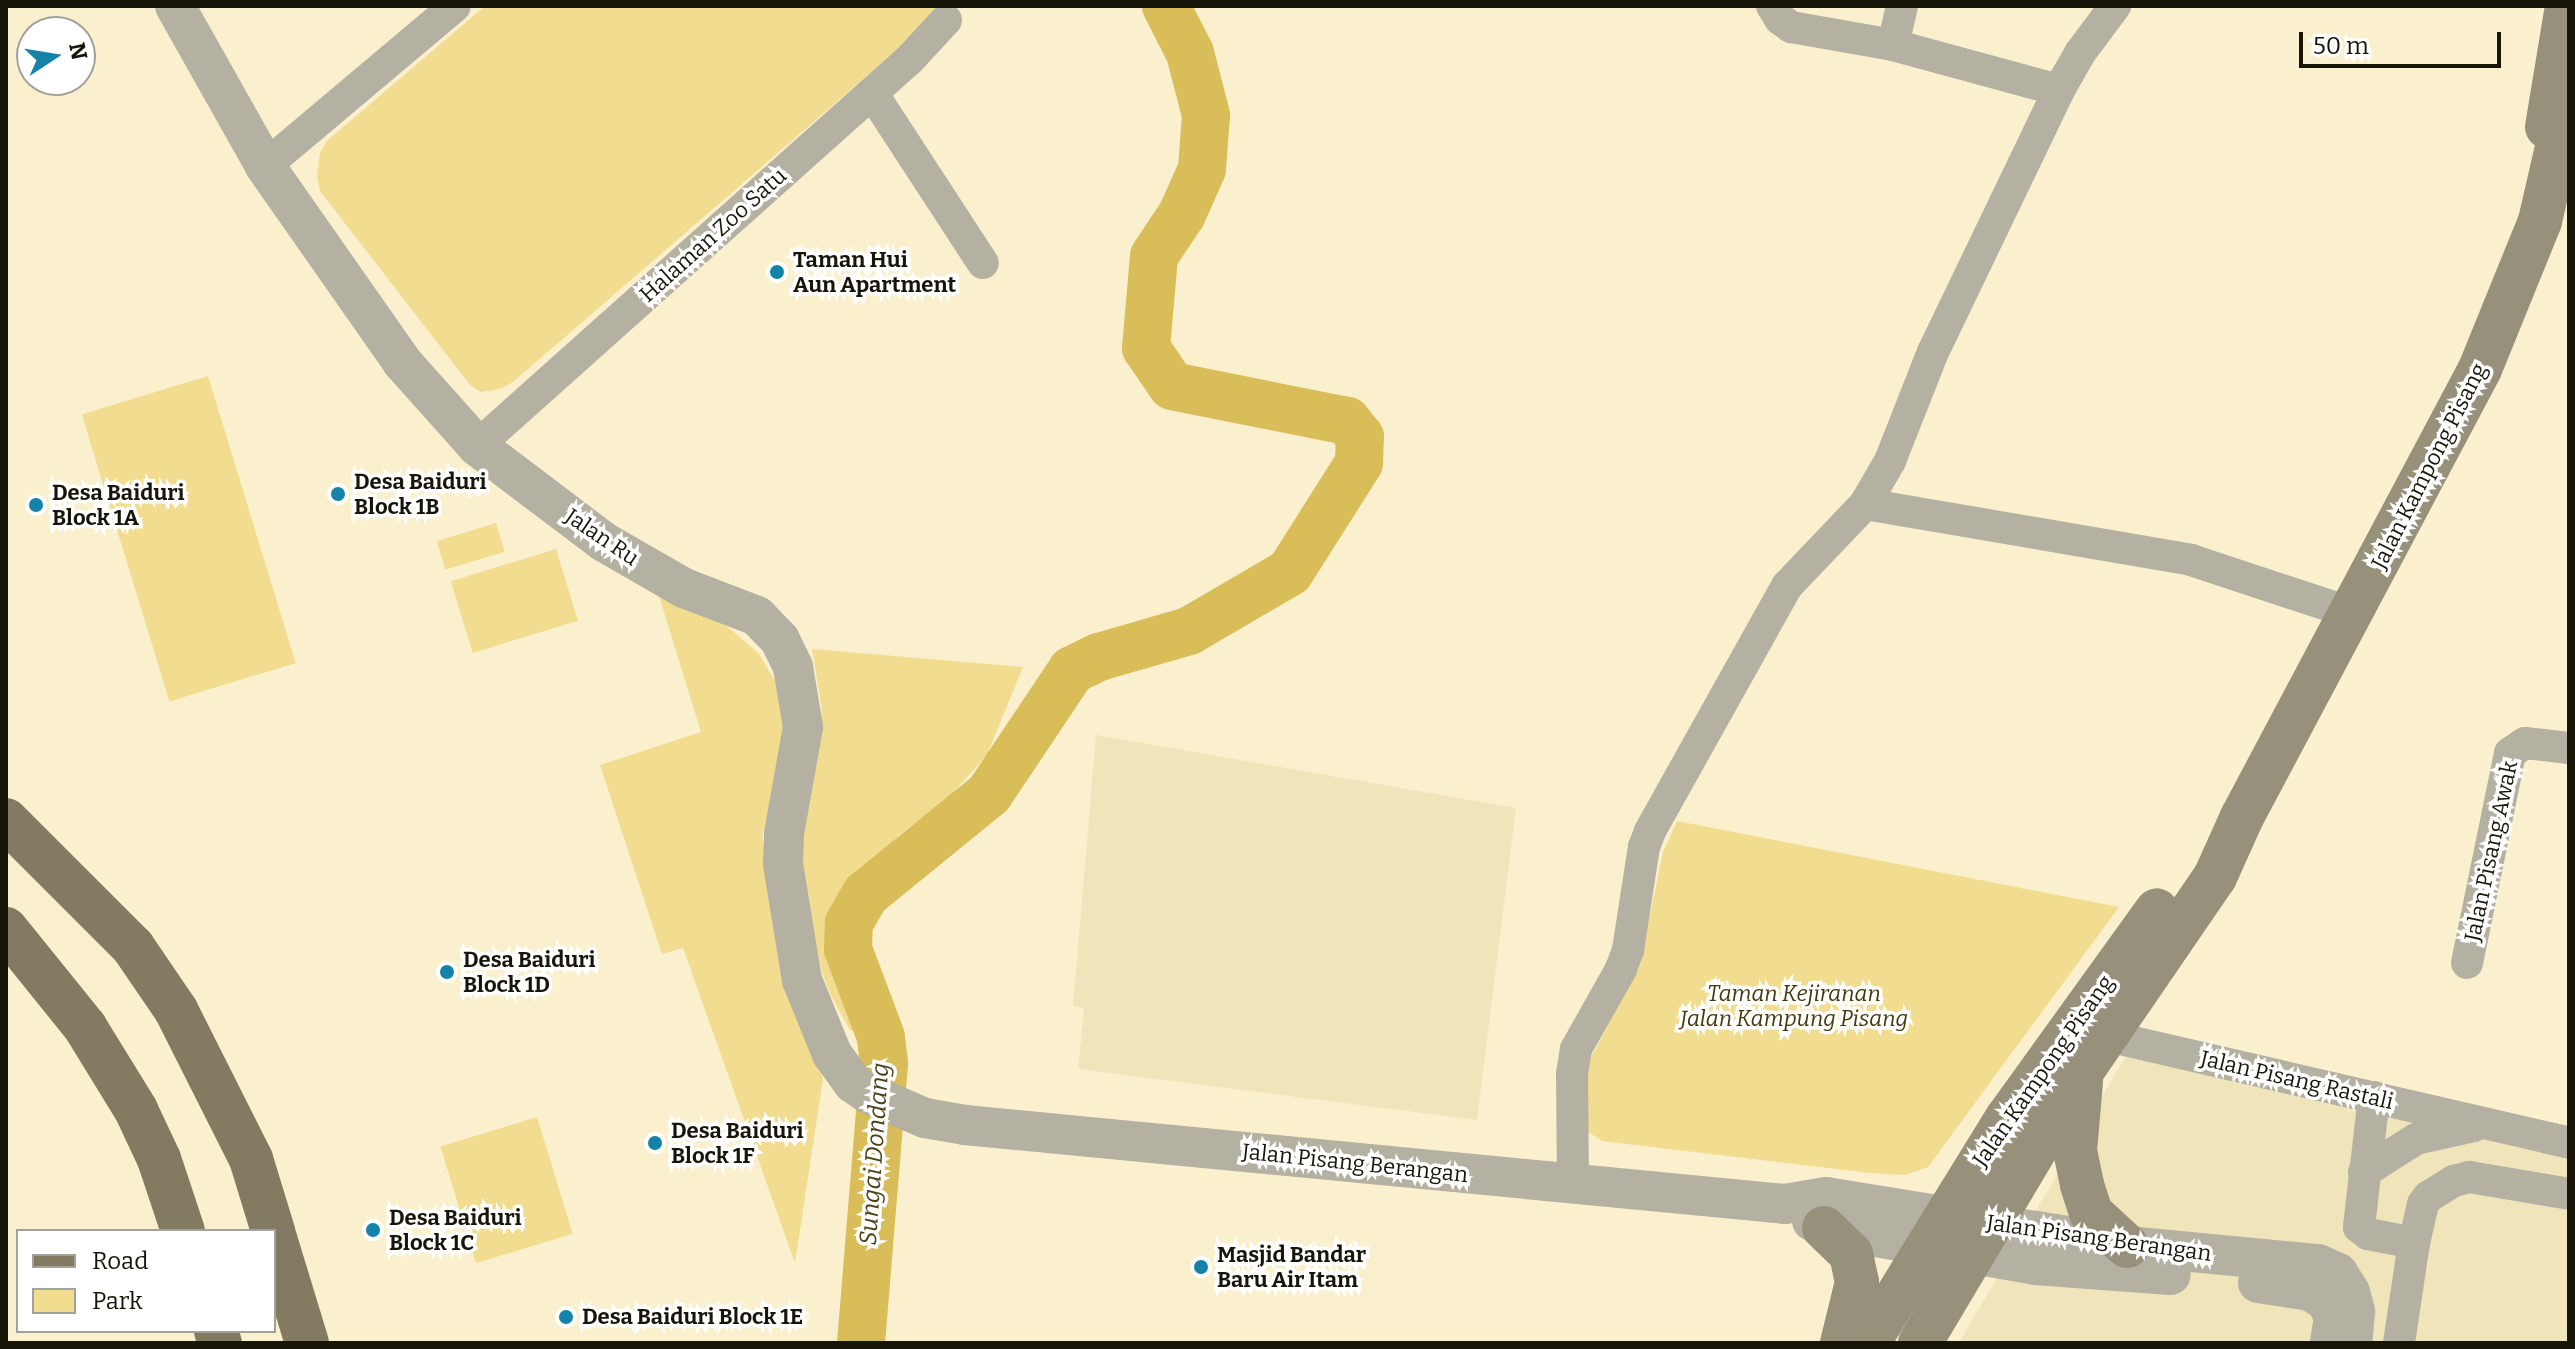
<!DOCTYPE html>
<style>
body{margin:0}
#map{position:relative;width:2575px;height:1349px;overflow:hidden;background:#faf0ce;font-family:Bitter,serif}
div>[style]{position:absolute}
.built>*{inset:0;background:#f0e4bb}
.green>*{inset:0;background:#f2dc90;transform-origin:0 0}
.river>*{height:48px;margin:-24px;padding:0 24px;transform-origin:24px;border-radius:24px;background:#d9bd58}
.minor>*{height:32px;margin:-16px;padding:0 16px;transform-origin:16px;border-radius:16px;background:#b4b0a2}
.tertiary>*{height:40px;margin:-20px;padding:0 20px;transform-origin:20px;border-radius:20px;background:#b4b0a2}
.secondary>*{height:44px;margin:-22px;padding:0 22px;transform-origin:22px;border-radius:22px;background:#97917c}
.primary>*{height:44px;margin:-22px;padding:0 22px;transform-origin:22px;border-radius:22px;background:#827b61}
.dots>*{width:22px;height:22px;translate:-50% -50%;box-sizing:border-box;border:4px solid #fff;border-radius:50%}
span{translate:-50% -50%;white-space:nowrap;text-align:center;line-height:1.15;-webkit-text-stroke:7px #fff;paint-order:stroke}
.street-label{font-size:22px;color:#171408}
.poi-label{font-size:22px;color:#171408;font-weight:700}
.left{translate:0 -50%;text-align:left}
.park-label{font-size:22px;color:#43380c;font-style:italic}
.water-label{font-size:24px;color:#4d4217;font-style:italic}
.frame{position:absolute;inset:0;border:8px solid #171408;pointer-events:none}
.legend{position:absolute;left:16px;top:1229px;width:260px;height:104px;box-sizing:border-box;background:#fff;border:2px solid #a2a19c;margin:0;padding:10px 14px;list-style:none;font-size:24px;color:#171408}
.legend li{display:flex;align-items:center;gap:16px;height:40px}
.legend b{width:40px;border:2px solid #a2a19c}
.north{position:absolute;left:16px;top:16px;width:80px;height:80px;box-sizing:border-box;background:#fff;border:2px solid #a2a19c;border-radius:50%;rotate:78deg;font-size:22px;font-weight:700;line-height:32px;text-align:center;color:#171408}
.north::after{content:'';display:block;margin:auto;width:28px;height:36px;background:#1483aa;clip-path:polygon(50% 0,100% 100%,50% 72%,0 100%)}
.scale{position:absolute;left:2299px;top:32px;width:202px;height:36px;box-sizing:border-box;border:4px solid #171408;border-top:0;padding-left:10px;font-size:24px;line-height:28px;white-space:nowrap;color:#171408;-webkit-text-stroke:6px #fff;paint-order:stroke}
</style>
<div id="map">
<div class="built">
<div style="clip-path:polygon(1096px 735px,1516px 808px,1477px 1120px,1078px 1069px,1084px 1008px,1073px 1006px)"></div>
<div style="clip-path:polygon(2127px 1054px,2569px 1159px,2569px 1343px,1959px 1343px)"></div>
</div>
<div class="green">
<div style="clip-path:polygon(485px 6px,937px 6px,914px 35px,513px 382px,500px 389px,481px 392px,470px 385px,320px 191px,317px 176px,320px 153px,328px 140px)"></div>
<div style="left:208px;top:376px;width:300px;height:132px;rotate:73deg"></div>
<div style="left:496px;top:523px;width:30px;height:62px;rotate:73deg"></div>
<div style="left:556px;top:549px;width:75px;height:110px;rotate:73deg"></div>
<div style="clip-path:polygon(659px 596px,727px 626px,759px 654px,786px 699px,788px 728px,762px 837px,788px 966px,823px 1079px,795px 1263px,683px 948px,662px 954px,600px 765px,701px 732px)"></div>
<div style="clip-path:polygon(812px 649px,1023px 667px,987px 755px,949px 797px,899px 835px,839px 905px,831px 927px,846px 979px,875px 1039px,850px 1030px,831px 996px,822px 973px,804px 886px,802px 830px,822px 710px)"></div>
<div style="clip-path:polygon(1677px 821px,2119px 907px,1928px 1167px,1905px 1175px,1870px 1173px,1602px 1141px,1587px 1131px,1587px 1065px,1639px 967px,1663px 852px)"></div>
<div style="left:537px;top:1117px;width:122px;height:101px;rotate:73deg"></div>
</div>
<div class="river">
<div style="left:861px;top:1343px;width:281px;rotate:-85.3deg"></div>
<div style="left:884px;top:1063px;width:26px;rotate:-97deg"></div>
<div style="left:881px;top:1037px;width:94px;rotate:-110.6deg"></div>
<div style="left:848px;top:949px;width:26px;rotate:-88deg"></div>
<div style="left:849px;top:923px;width:34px;rotate:-60deg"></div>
<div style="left:866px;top:894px;width:159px;rotate:-39.1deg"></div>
<div style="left:989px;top:794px;width:149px;rotate:-56.2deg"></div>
<div style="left:1072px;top:670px;width:30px;rotate:-26deg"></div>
<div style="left:1099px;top:657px;width:94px;rotate:-16.1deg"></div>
<div style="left:1189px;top:631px;width:117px;rotate:-30.3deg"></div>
<div style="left:1290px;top:572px;width:129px;rotate:-57.7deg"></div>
<div style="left:1359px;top:463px;width:26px;rotate:-88deg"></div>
<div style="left:1360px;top:437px;width:21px;rotate:-129deg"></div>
<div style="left:1347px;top:421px;width:178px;rotate:-168.7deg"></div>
<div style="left:1172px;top:386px;width:46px;rotate:-124.4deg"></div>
<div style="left:1146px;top:348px;width:92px;rotate:-85deg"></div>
<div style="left:1154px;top:256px;width:50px;rotate:-56.3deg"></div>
<div style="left:1182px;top:214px;width:49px;rotate:-66deg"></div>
<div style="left:1202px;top:169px;width:54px;rotate:-85.8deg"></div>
<div style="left:1206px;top:115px;width:64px;rotate:-104.5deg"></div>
<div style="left:1190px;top:53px;width:53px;rotate:-117.1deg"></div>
</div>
<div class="minor">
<div style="left:1772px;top:6px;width:15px;rotate:58deg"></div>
<div style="left:1780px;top:19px;width:14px;rotate:36deg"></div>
<div style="left:1791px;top:27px;width:104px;rotate:10deg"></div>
<div style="left:1893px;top:45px;width:172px;rotate:15.2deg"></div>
<div style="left:1893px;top:45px;width:40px;rotate:-77deg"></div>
<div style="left:872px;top:93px;width:203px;rotate:56.9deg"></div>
<div style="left:265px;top:166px;width:248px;rotate:-40.1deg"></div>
<div style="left:477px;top:446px;width:581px;rotate:-41.79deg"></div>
<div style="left:910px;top:59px;width:53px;rotate:-47.3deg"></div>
<div style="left:1865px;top:504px;width:331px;rotate:9.7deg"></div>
<div style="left:2191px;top:560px;width:169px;rotate:18.3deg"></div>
<div style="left:2467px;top:963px;width:214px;rotate:-78.4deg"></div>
<div style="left:2510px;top:753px;width:18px;rotate:-34deg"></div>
<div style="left:2525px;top:743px;width:44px;rotate:6.5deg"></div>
<div style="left:2107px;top:1036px;width:474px;rotate:13deg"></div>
<div style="left:2374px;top:1097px;width:131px;rotate:96.6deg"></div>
<div style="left:2359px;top:1227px;width:11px;rotate:38deg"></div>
<div style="left:2368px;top:1234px;width:47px;rotate:11.1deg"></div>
<div style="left:2364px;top:1172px;width:62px;rotate:-32.4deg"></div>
<div style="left:2416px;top:1139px;width:59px;rotate:-12.6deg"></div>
<div style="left:1573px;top:1186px;width:112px;rotate:-90.5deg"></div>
<div style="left:1572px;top:1074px;width:25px;rotate:-81deg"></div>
<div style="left:1576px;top:1049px;width:92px;rotate:-60.6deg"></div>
<div style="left:1621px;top:969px;width:20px;rotate:-70deg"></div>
<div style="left:1628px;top:950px;width:104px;rotate:-81.2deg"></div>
<div style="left:1644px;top:847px;width:17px;rotate:-69deg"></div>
<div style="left:1650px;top:831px;width:281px;rotate:-60.8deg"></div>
<div style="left:1787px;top:586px;width:113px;rotate:-46.4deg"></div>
<div style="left:1865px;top:504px;width:50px;rotate:-59.8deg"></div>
<div style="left:1890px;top:461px;width:117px;rotate:-68.5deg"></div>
<div style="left:1933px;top:352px;width:291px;rotate:-64.3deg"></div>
<div style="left:2059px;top:90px;width:43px;rotate:-60.4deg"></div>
<div style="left:2080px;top:53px;width:59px;rotate:-53.3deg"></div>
<div style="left:2399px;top:1343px;width:101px;rotate:-81.5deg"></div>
<div style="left:2414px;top:1243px;width:40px;rotate:-77deg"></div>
<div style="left:2423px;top:1204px;width:9px;rotate:-54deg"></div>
<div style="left:2428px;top:1197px;width:31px;rotate:-32deg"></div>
<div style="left:2454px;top:1181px;width:16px;rotate:-15deg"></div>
<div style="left:2469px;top:1177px;width:101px;rotate:9.6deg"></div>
</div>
<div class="tertiary">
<div style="left:175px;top:6px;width:184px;rotate:60.6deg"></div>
<div style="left:265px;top:166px;width:239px;rotate:55deg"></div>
<div style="left:402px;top:362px;width:113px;rotate:48.2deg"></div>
<div style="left:477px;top:446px;width:159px;rotate:37.1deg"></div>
<div style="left:604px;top:542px;width:92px;rotate:29.9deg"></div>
<div style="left:684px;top:588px;width:78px;rotate:21deg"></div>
<div style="left:757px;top:616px;width:33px;rotate:46deg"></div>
<div style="left:780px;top:640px;width:30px;rotate:64deg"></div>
<div style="left:793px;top:667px;width:61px;rotate:80.5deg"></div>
<div style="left:803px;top:727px;width:109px;rotate:100.1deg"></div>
<div style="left:784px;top:834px;width:30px;rotate:92deg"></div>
<div style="left:783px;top:864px;width:118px;rotate:80.7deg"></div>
<div style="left:802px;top:980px;width:80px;rotate:67.9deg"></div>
<div style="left:832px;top:1054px;width:36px;rotate:54deg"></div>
<div style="left:853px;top:1083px;width:19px;rotate:35deg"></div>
<div style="left:869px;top:1094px;width:61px;rotate:23.2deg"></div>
<div style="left:925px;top:1118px;width:41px;rotate:9.9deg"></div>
<div style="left:965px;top:1125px;width:824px;rotate:5.5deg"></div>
<div style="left:1785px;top:1204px;width:42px;rotate:-9.7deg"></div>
<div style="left:1826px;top:1197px;width:305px;rotate:9.2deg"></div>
<div style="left:2127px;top:1246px;width:192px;rotate:5.4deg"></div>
<div style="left:2318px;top:1264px;width:22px;rotate:24deg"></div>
<div style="left:2338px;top:1273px;width:22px;rotate:58deg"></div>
<div style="left:2350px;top:1292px;width:20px;rotate:75deg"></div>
<div style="left:2355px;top:1311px;width:32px;rotate:95deg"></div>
<div style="left:1812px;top:1221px;width:14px;rotate:30deg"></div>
<div style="left:1824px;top:1228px;width:214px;rotate:9.9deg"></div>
<div style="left:2035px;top:1265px;width:136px;rotate:4.2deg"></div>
<div style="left:2258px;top:1283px;width:53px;rotate:8.7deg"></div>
<div style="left:2310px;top:1291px;width:19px;rotate:32deg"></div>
<div style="left:2326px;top:1301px;width:18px;rotate:63deg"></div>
<div style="left:2334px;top:1317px;width:26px;rotate:99deg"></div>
</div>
<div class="secondary">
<div style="left:2547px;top:127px;width:123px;rotate:-80.6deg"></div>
<div style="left:2081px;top:1082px;width:69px;rotate:95deg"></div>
<div style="left:2075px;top:1151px;width:35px;rotate:78deg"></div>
<div style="left:2082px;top:1185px;width:29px;rotate:72deg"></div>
<div style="left:2091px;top:1213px;width:49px;rotate:42.5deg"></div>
<div style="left:1824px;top:1228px;width:37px;rotate:44deg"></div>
<div style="left:1851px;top:1254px;width:29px;rotate:78deg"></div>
<div style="left:1857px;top:1282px;width:63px;rotate:103.8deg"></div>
<div style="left:1868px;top:1343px;width:264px;rotate:-58.3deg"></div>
<div style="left:2007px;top:1118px;width:256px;rotate:-54.2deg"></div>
<div style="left:1920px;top:1343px;width:317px;rotate:-59.2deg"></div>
<div style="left:2082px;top:1071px;width:235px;rotate:-55.6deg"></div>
<div style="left:2215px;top:877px;width:66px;rotate:-65.8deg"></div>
<div style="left:2242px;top:817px;width:507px;rotate:-62.02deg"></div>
<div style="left:2480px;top:369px;width:160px;rotate:-67.9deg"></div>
<div style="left:2540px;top:221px;width:129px;rotate:-77deg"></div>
</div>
<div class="primary">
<div style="left:6px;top:820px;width:180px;rotate:45deg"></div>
<div style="left:133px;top:947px;width:76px;rotate:55.7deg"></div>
<div style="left:176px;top:1010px;width:167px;rotate:63.3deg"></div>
<div style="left:251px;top:1159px;width:75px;rotate:73deg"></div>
<div style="left:6px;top:929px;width:126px;rotate:51.1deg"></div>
<div style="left:85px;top:1027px;width:97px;rotate:58.4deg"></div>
<div style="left:136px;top:1110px;width:54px;rotate:64.9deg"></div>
<div style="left:159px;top:1159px;width:76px;rotate:71.6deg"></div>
<div style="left:274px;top:1235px;width:113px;rotate:73deg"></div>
<div style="left:216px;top:1331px;width:13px;rotate:72deg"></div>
</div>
<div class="dots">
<div style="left:777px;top:272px;background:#1483aa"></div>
<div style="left:338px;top:494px;background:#1483aa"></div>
<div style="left:36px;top:505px;background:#1483aa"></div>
<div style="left:447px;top:972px;background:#1483aa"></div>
<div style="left:655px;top:1143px;background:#1483aa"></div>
<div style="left:373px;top:1230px;background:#1483aa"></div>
<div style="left:1201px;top:1267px;background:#1483aa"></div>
<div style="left:566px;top:1317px;background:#1483aa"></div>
</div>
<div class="street-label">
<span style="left:713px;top:235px;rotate:-42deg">Halaman Zoo Satu</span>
<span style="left:2429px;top:466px;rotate:-63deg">Jalan Kampong Pisang</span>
<span style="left:602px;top:537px;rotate:34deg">Jalan Ru</span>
<span style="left:2491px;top:851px;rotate:-78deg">Jalan Pisang Awak</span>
<span style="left:2043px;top:1071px;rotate:-55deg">Jalan Kampong Pisang</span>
<span style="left:2297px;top:1080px;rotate:13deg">Jalan Pisang Rastali</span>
<span style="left:1355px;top:1163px;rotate:6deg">Jalan Pisang Berangan</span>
<span style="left:2099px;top:1238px;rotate:8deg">Jalan Pisang Berangan</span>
</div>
<div class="poi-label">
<span class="left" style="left:793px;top:272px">Taman Hui<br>Aun Apartment</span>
<span class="left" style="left:354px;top:494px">Desa Baiduri<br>Block 1B</span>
<span class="left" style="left:52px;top:505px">Desa Baiduri<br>Block 1A</span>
<span class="left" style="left:463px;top:972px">Desa Baiduri<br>Block 1D</span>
<span class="left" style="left:671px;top:1143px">Desa Baiduri<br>Block 1F</span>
<span class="left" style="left:389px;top:1230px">Desa Baiduri<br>Block 1C</span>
<span class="left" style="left:1217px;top:1267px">Masjid Bandar<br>Baru Air Itam</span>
<span class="left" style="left:582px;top:1317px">Desa Baiduri Block 1E</span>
</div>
<div class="park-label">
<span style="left:1794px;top:1006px">Taman Kejiranan<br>Jalan Kampung Pisang</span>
</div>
<div class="water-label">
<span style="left:875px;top:1154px;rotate:-86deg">Sungai Dondang</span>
</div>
<div class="frame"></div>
<ul class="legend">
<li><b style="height:10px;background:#827b61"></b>Road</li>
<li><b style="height:22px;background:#f2dc90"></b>Park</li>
</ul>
<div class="north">N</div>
<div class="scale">50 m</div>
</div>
